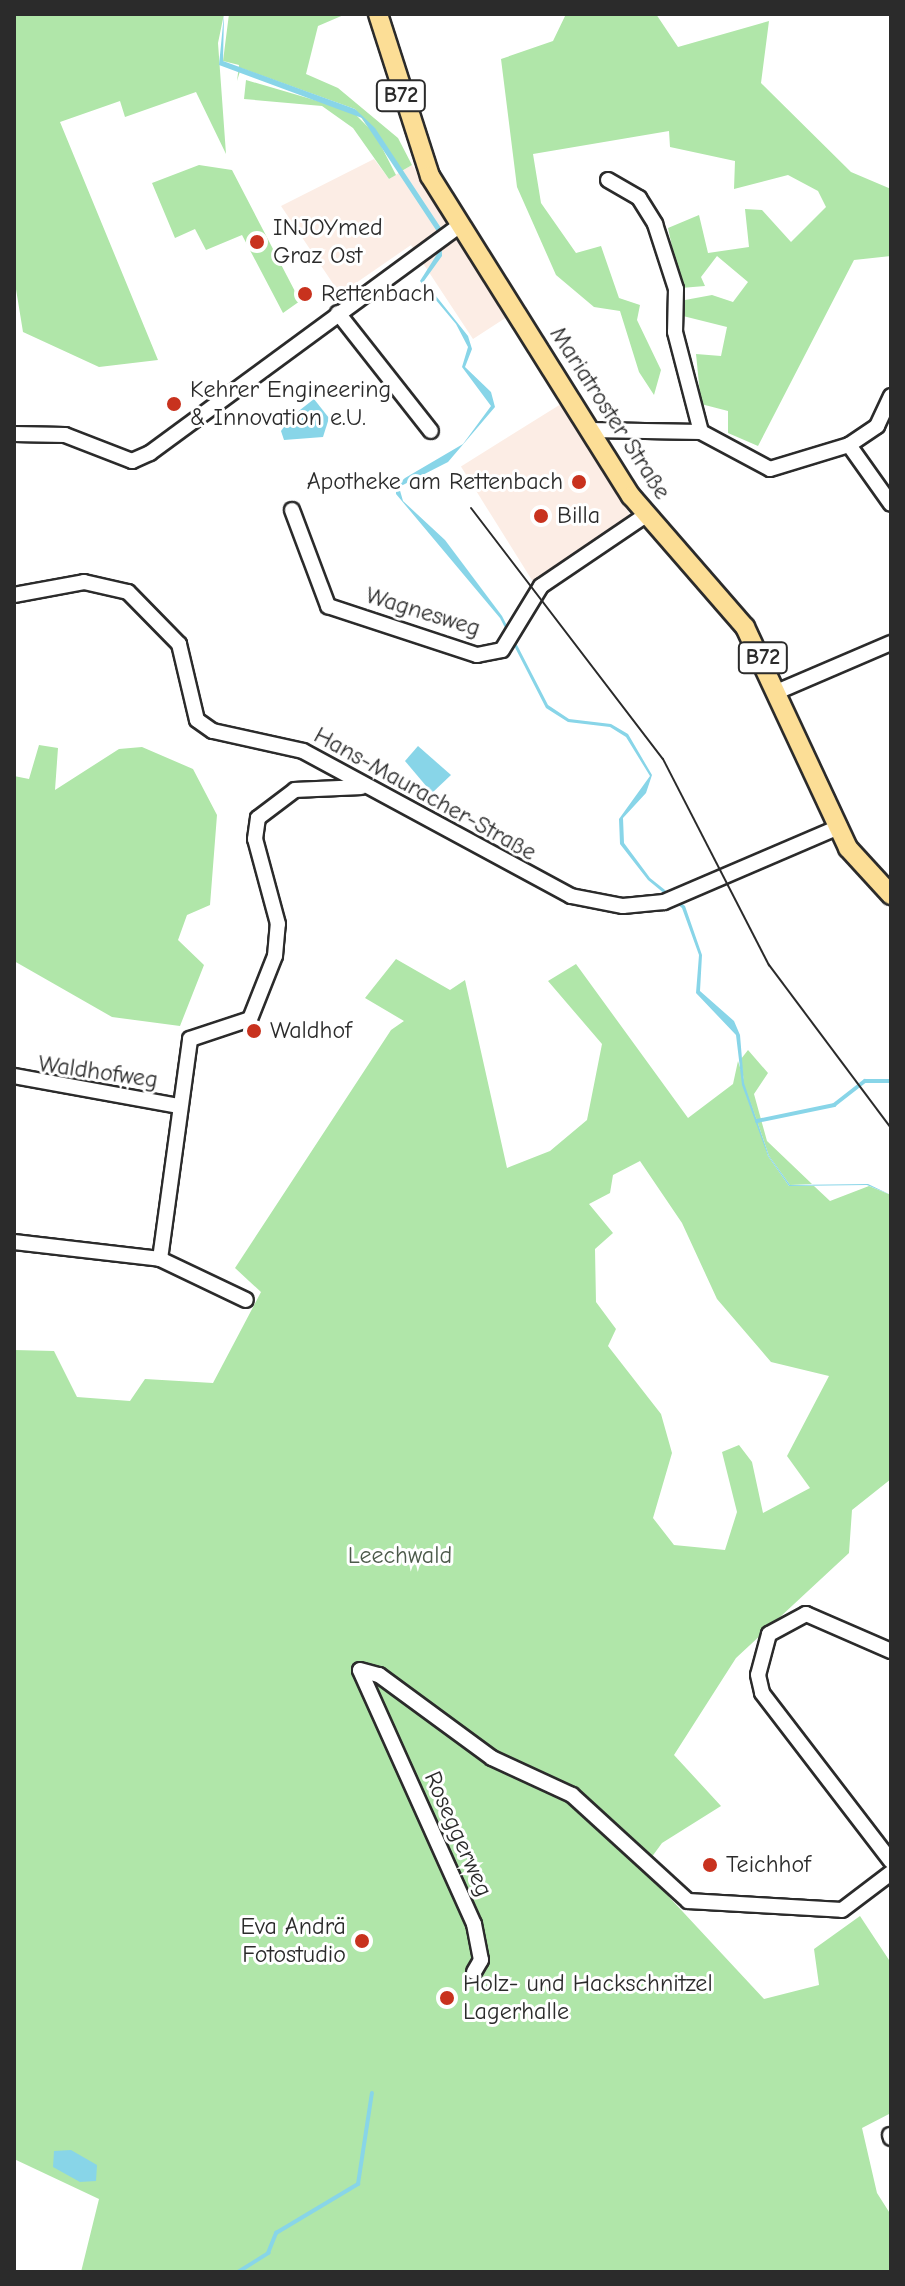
<!DOCTYPE html>
<meta charset="utf-8">
<style>
body{margin:0}
#map{position:relative;width:905px;height:2286px;overflow:hidden;background:#fff;font-family:"Comic Neue",sans-serif}
div>[style]{position:absolute}
.built>*{inset:0;background:#fcede5;transform-origin:0 0}
.green>*{inset:0;background:#b0e6a9}
.water>*{inset:0;background:#88d5e8}
.stream>*{height:4px;margin:-2px;padding:0 2px;transform-origin:2px;border-radius:2px;background:#88d5e8}
.roads{filter:drop-shadow(2px 0 #2b2b2b) drop-shadow(-2px 0 #2b2b2b) drop-shadow(0 2px #2b2b2b) drop-shadow(0 -2px #2b2b2b)}
.minor>*{height:14px;margin:-7px;padding:0 7px;transform-origin:7px;border-radius:7px;background:#fff}
.major>*{height:18px;margin:-9px;padding:0 9px;transform-origin:9px;border-radius:9px;background:#fcde96}
.tram>*{height:2px;margin:-1px;padding:0 1px;transform-origin:1px;border-radius:1px;background:#2b2b2b}
.dots>*{width:22px;height:22px;translate:-50% -50%;box-sizing:border-box;border:4px solid #fff;border-radius:50%}
span{translate:-50% -50%;white-space:nowrap;text-align:center;line-height:1.15;-webkit-text-stroke:6px #fff;paint-order:stroke}
.shield-label span{padding:2px 6px;background:#fff;border:2px solid;border-radius:6px;-webkit-text-stroke-width:0}
.shield-label{font-size:22px;color:#2b2b2b;font-weight:700}
.poi-label{font-size:24px;color:#2b2b2b}
.left{translate:0 -50%;text-align:left}
.right{translate:-100% -50%;text-align:right}
.street-label{font-size:24px;color:#2b2b2b}
.park-label{font-size:24px;color:#4c5a4a}
.frame{position:absolute;inset:0;border:16px solid #2b2b2b;pointer-events:none}
</style>
<div id="map">
<div class="built">
<div style="clip-path:polygon(374px 159px,389px 179px,412px 165px,510px 315px,473px 339px,411px 245px,340px 294px,281px 206px)"></div>
<div style="left:561px;top:404px;width:136px;height:118px;rotate:58deg"></div>
</div>
<div class="green">
<div style="clip-path:polygon(14px 14px,224px 14px,218px 43px,226px 154px,196px 92px,125px 117px,120px 101px,60px 122px,158px 360px,99px 367px,23px 332px,14px 277px)"></div>
<div style="clip-path:polygon(229px 14px,346px 14px,318px 26px,306px 74px,338px 88px,398px 138px,412px 165px,400px 172px,355px 109px,241px 68px,237px 81px,239px 65px,223px 61px)"></div>
<div style="clip-path:polygon(566px 14px,656px 14px,678px 47px,769px 21px,761px 83px,851px 172px,891px 189px,891px 256px,854px 260px,758px 446px,728px 433px,728px 411px,701px 404px,696px 354px,721px 356px,727px 327px,683px 316px,685px 300px,712px 295px,733px 302px,748px 282px,717px 256px,701px 277px,705px 286px,681px 288px,668px 228px,699px 215px,708px 253px,749px 247px,745px 209px,762px 210px,791px 242px,826px 207px,818px 191px,788px 175px,734px 189px,735px 161px,670px 147px,669px 131px,533px 154px,541px 203px,576px 253px,601px 246px,619px 298px,640px 305px,637px 320px,661px 370px,654px 395px,639px 372px,620px 311px,594px 307px,556px 275px,517px 187px,501px 59px,553px 41px)"></div>
<div style="clip-path:polygon(246px 80px,352px 111px,375px 134px,396px 175px,389px 179px,353px 128px,322px 106px,244px 99px)"></div>
<div style="clip-path:polygon(199px 165px,232px 170px,300px 301px,283px 313px,242px 235px,206px 250px,195px 229px,175px 238px,152px 183px)"></div>
<div style="clip-path:polygon(39px 745px,58px 748px,55px 790px,119px 749px,142px 747px,193px 769px,217px 815px,210px 905px,187px 915px,178px 940px,204px 965px,180px 1026px,112px 1017px,14px 961px,14px 776px,29px 779px)"></div>
<div style="clip-path:polygon(evenodd,396px 959px,450px 990px,465px 980px,507px 1168px,550px 1151px,587px 1120px,602px 1044px,548px 981px,576px 964px,688px 1118px,733px 1084px,738px 1061px,768px 1156px,789px 1186px,814px 1186px,830px 1201px,869px 1186px,891px 1195px,891px 1479px,852px 1510px,849px 1553px,736px 1658px,674px 1755px,721px 1806px,662px 1843px,643px 1869px,764px 1999px,819px 1985px,814px 1949px,860px 1916px,891px 1963px,891px 2113px,862px 2128px,877px 2193px,891px 2215px,891px 2272px,81px 2272px,99px 2199px,14px 2159px,14px 1350px,54px 1351px,77px 1397px,130px 1401px,145px 1379px,213px 1383px,261px 1292px,235px 1268px,391px 1030px,404px 1021px,365px 998px,396px 959px,640px 1161px,682px 1223px,717px 1299px,771px 1362px,829px 1376px,787px 1456px,810px 1488px,763px 1513px,752px 1462px,739px 1445px,722px 1452px,737px 1512px,725px 1550px,674px 1545px,653px 1518px,672px 1453px,661px 1414px,608px 1346px,616px 1329px,596px 1302px,595px 1249px,613px 1233px,589px 1204px,610px 1193px,613px 1175px,640px 1161px)"></div>
<div style="clip-path:polygon(748px 1050px,768px 1073px,754px 1094px,767px 1141px,812px 1184px,790px 1185px,769px 1156px,744px 1083px,741px 1059px)"></div>
</div>
<div class="water">
<div style="clip-path:polygon(224px 14px,223px 61px,355px 109px,375px 128px,441px 228px,442px 256px,424px 281px,468px 336px,472px 349px,465px 367px,491px 392px,495px 407px,448px 462px,399px 487px,403px 501px,445px 540px,502px 616px,548px 705px,569px 719px,611px 724px,628px 734px,652px 775px,646px 793px,623px 818px,624px 843px,650px 878px,685px 906px,702px 955px,700px 991px,734px 1021px,740px 1035px,744px 1083px,769px 1156px,790px 1185px,868px 1184px,891px 1195px,867px 1185px,789px 1186px,768px 1156px,742px 1085px,736px 1035px,696px 993px,699px 955px,682px 908px,648px 880px,620px 844px,619px 819px,650px 776px,626px 737px,610px 727px,568px 722px,546px 708px,500px 618px,396px 494px,396px 486px,405px 478px,463px 444px,491px 406px,462px 367px,468px 347px,456px 324px,420px 281px,439px 251px,436px 230px,362px 118px,219px 65px)"></div>
<div style="clip-path:polygon(314px 399px,329px 418px,323px 437px,284px 440px,281px 431px,291px 417px)"></div>
<div style="clip-path:polygon(418px 746px,451px 775px,432px 793px,405px 761px)"></div>
<div style="clip-path:polygon(71px 2150px,97px 2165px,96px 2181px,80px 2182px,53px 2167px,54px 2151px)"></div>
</div>
<div class="stream">
<div style="left:757px;top:1121px;width:79px;rotate:-11.7deg"></div>
<div style="left:834px;top:1105px;width:39px;rotate:-38deg"></div>
<div style="left:865px;top:1081px;width:26px"></div>
<div style="left:238px;top:2272px;width:36px;rotate:-32deg"></div>
<div style="left:268px;top:2253px;width:22px;rotate:-68deg"></div>
<div style="left:276px;top:2233px;width:96px;rotate:-30.9deg"></div>
<div style="left:358px;top:2184px;width:92px;rotate:-81.3deg"></div>
</div>
<div class="roads">
<div class="minor">
<div style="left:608px;top:180px;width:36px;rotate:30deg"></div>
<div style="left:639px;top:198px;width:31px;rotate:58deg"></div>
<div style="left:655px;top:224px;width:68px;rotate:72.1deg"></div>
<div style="left:676px;top:289px;width:43px;rotate:91.3deg"></div>
<div style="left:675px;top:332px;width:103px;rotate:75.4deg"></div>
<div style="left:338px;top:313px;width:150px;rotate:51.8deg"></div>
<div style="left:589px;top:430px;width:112px;rotate:1deg"></div>
<div style="left:701px;top:432px;width:78px;rotate:28.2deg"></div>
<div style="left:770px;top:469px;width:83px;rotate:-16.9deg"></div>
<div style="left:849px;top:445px;width:72px;rotate:54.6deg"></div>
<div style="left:14px;top:434px;width:51px;rotate:1.1deg"></div>
<div style="left:65px;top:435px;width:72px;rotate:21.2deg"></div>
<div style="left:132px;top:461px;width:20px;rotate:-24deg"></div>
<div style="left:150px;top:453px;width:385px;rotate:-36.3deg"></div>
<div style="left:849px;top:445px;width:34px;rotate:-34deg"></div>
<div style="left:877px;top:426px;width:33px;rotate:-65deg"></div>
<div style="left:292px;top:510px;width:103px;rotate:69.4deg"></div>
<div style="left:328px;top:606px;width:157px;rotate:18.2deg"></div>
<div style="left:477px;top:655px;width:25px;rotate:-11deg"></div>
<div style="left:502px;top:650px;width:75px;rotate:-58.6deg"></div>
<div style="left:541px;top:586px;width:127px;rotate:-34.1deg"></div>
<div style="left:14px;top:595px;width:71px;rotate:-10.5deg"></div>
<div style="left:84px;top:582px;width:45px;rotate:12.8deg"></div>
<div style="left:128px;top:592px;width:73px;rotate:45.6deg"></div>
<div style="left:179px;top:644px;width:78px;rotate:76.7deg"></div>
<div style="left:197px;top:720px;width:19px;rotate:35deg"></div>
<div style="left:213px;top:731px;width:92px;rotate:12.5deg"></div>
<div style="left:303px;top:751px;width:305px;rotate:28.4deg"></div>
<div style="left:571px;top:896px;width:53px;rotate:10.9deg"></div>
<div style="left:623px;top:906px;width:41px;rotate:-5.6deg"></div>
<div style="left:664px;top:902px;width:188px;rotate:-23.2deg"></div>
<div style="left:779px;top:691px;width:122px;rotate:-23.2deg"></div>
<div style="left:14px;top:1076px;width:168px;rotate:10.3deg"></div>
<div style="left:14px;top:1242px;width:147px;rotate:6.6deg"></div>
<div style="left:160px;top:1259px;width:95px;rotate:25.5deg"></div>
<div style="left:160px;top:1259px;width:222px;rotate:-82.2deg"></div>
<div style="left:190px;top:1039px;width:63px;rotate:-18.4deg"></div>
<div style="left:250px;top:1019px;width:68px;rotate:-68.4deg"></div>
<div style="left:275px;top:956px;width:32px;rotate:-85deg"></div>
<div style="left:278px;top:924px;width:88px;rotate:-105.1deg"></div>
<div style="left:255px;top:839px;width:21px;rotate:-82deg"></div>
<div style="left:258px;top:818px;width:46px;rotate:-37.1deg"></div>
<div style="left:295px;top:790px;width:66px;rotate:-2.6deg"></div>
<div style="left:891px;top:1651px;width:93px;rotate:-156.5deg"></div>
<div style="left:806px;top:1614px;width:42px;rotate:151.6deg"></div>
<div style="left:769px;top:1634px;width:42px;rotate:105deg"></div>
<div style="left:758px;top:1675px;width:18px;rotate:77deg"></div>
<div style="left:762px;top:1693px;width:212px;rotate:52.5deg"></div>
<div style="left:474px;top:1972px;width:14px;rotate:-60deg"></div>
<div style="left:481px;top:1960px;width:37px;rotate:-101deg"></div>
<div style="left:474px;top:1924px;width:278px;rotate:-114.2deg"></div>
<div style="left:360px;top:1670px;width:20px;rotate:15deg"></div>
<div style="left:379px;top:1675px;width:140px;rotate:36.3deg"></div>
<div style="left:492px;top:1758px;width:88px;rotate:24.8deg"></div>
<div style="left:572px;top:1795px;width:157px;rotate:42.4deg"></div>
<div style="left:688px;top:1901px;width:154px;rotate:3.3deg"></div>
<div style="left:842px;top:1910px;width:61px;rotate:-37.1deg"></div>
<div style="left:890px;top:2135px;width:3px;rotate:72deg"></div>
</div>
<div class="major">
<div style="left:378px;top:14px;width:170px;rotate:72.2deg"></div>
<div style="left:430px;top:176px;width:378px;rotate:57.9deg"></div>
<div style="left:631px;top:496px;width:174px;rotate:49deg"></div>
<div style="left:745px;top:627px;width:244px;rotate:65deg"></div>
<div style="left:848px;top:848px;width:64px;rotate:47.5deg"></div>
</div>
</div>
<div class="tram">
<div style="left:471px;top:508px;width:316px;rotate:52.6deg"></div>
<div style="left:663px;top:759px;width:232px;rotate:62.8deg"></div>
<div style="left:769px;top:965px;width:204px;rotate:53.2deg"></div>
</div>
<div class="dots">
<div style="left:257px;top:242px;background:#c8321e"></div>
<div style="left:305px;top:294px;background:#c8321e"></div>
<div style="left:174px;top:404px;background:#c8321e"></div>
<div style="left:579px;top:482px;background:#c8321e"></div>
<div style="left:541px;top:516px;background:#c8321e"></div>
<div style="left:254px;top:1031px;background:#c8321e"></div>
<div style="left:710px;top:1865px;background:#c8321e"></div>
<div style="left:362px;top:1941px;background:#c8321e"></div>
<div style="left:447px;top:1998px;background:#c8321e"></div>
</div>
<div class="shield-label">
<span style="left:401px;top:96px">B72</span>
<span style="left:763px;top:658px">B72</span>
</div>
<div class="poi-label">
<span class="left" style="left:273px;top:242px">INJOYmed<br>Graz Ost</span>
<span class="left" style="left:321px;top:294px">Rettenbach</span>
<span class="left" style="left:190px;top:404px">Kehrer Engineering<br>&amp; Innovation e.U.</span>
<span class="right" style="left:563px;top:482px">Apotheke am Rettenbach</span>
<span class="left" style="left:557px;top:516px">Billa</span>
<span class="left" style="left:270px;top:1031px">Waldhof</span>
<span class="left" style="left:726px;top:1865px">Teichhof</span>
<span class="right" style="left:346px;top:1941px">Eva Andrä<br>Fotostudio</span>
<span class="left" style="left:463px;top:1998px">Holz- und Hackschnitzel<br>Lagerhalle</span>
</div>
<div class="street-label">
<span style="left:610px;top:413px;rotate:57deg">Mariatroster Straße</span>
<span style="left:423px;top:612px;rotate:17deg">Wagnesweg</span>
<span style="left:425px;top:794px;rotate:29deg">Hans-Mauracher-Straße</span>
<span style="left:98px;top:1072px;rotate:8deg">Waldhofweg</span>
<span style="left:458px;top:1834px;rotate:66deg">Roseggerweg</span>
</div>
<div class="park-label">
<span style="left:400px;top:1556px">Leechwald</span>
</div>
<div class="frame"></div>
</div>
